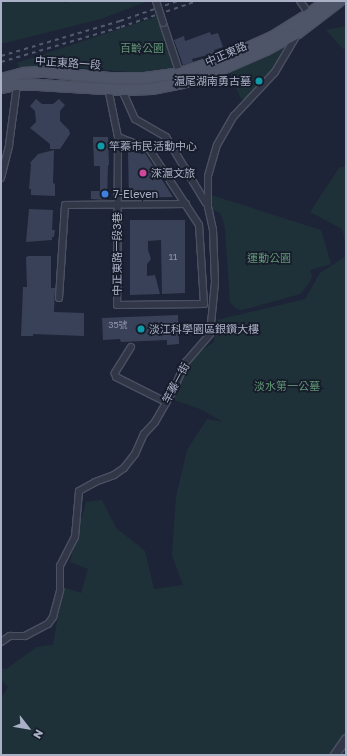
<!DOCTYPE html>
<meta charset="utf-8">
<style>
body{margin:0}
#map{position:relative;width:347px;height:756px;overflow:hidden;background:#1d2437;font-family:"Golos Text","Noto Sans TC",sans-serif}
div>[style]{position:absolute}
.green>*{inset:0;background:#1f3138}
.building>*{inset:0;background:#394158}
.roads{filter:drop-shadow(1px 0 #4b5162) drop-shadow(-1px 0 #4b5162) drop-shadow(0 1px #4b5162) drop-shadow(0 -1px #4b5162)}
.minor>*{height:6px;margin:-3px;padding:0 3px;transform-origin:3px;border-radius:3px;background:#313747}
.tertiary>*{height:8px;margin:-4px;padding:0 4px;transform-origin:4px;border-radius:4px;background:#313747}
.primary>*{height:10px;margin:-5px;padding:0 5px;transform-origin:5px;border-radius:5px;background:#4e5568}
.rail>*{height:2px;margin-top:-1px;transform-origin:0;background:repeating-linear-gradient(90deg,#525a6f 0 4px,transparent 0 8px)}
.bridges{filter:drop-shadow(1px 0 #4b5162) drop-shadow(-1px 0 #4b5162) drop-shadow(0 1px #4b5162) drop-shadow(0 -1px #4b5162)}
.minor-bridge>*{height:6px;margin:-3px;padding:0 3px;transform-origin:3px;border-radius:3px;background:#313747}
.dots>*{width:11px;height:11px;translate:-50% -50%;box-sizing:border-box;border:2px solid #171c2b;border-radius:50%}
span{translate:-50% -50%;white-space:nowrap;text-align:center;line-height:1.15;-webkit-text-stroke:3.5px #171c2b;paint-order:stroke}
.number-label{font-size:9px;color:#8e94aa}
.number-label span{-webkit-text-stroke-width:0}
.park-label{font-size:11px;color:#619675}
.street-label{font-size:11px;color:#aab0c5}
.poi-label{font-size:11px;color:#aab0c5}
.right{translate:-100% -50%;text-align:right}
.left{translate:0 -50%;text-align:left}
.frame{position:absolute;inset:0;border:2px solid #aab0c5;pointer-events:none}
.north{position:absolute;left:8px;top:708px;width:40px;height:40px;-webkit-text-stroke:3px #171c2b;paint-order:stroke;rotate:121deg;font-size:11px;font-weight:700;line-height:16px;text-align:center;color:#aab0c5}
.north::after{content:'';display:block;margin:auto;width:14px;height:18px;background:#aab0c5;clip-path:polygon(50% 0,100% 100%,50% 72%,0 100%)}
</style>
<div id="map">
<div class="green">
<div style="clip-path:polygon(1px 1px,63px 1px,64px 3px,73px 1px,148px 1px,101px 19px,1px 44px)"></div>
<div style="clip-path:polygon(159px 16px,176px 67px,141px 73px,47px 65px,19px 68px,17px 63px)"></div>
<div style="clip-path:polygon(346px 26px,346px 49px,343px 49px,326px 30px)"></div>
<div style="clip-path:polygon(286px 47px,273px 70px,247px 98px,241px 99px,230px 73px)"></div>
<div style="clip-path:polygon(346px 166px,346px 246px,342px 229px,310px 212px,339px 168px)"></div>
<div style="clip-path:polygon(211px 195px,321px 230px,331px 264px,310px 270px,312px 276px,310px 282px,300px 294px,242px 310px,237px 309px,230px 302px,225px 228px,222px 217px,220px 213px,213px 210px)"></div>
<div style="clip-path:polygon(346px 256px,346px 755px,1px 755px,1px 698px,8px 687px,1px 680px,1px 668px,6px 669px,37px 647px,53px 645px,63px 587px,81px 593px,88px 569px,70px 562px,86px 502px,102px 500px,116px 528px,145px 551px,154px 589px,183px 585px,172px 555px,176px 497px,187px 450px,207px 419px,223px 422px,203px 410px,174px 400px,185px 370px,198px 353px,214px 342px,217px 320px,305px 299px,320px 273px)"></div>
</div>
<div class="building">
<div style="clip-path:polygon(210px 32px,211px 35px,218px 33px,223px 47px,214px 50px,215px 53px,192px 59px,193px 62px,183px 65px,174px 40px,184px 36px,185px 41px)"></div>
<div style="clip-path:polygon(36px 99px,42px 104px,53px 104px,59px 99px,65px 105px,60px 111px,60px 121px,69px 130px,70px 134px,60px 149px,50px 149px,50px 144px,30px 128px,36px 122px,35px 111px,30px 106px)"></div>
<div style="clip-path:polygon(93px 137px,108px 137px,109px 165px,108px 165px,107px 200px,91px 199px,91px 191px,100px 191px,100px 166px,94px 166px)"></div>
<div style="clip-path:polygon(54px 150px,53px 183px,55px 184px,55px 196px,31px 195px,31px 189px,29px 189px,31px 164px,30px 163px,38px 154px)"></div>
<div style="clip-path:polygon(128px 152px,135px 152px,142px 154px,145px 153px,173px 197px,129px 198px)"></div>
<div style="clip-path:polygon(29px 209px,53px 210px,52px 230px,55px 230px,54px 237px,52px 237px,52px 240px,26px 242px)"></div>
<div style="clip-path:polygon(130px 220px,185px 220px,185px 293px,162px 294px,161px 240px,148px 241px,148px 250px,151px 259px,147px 264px,147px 276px,155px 275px,160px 294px,130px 295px)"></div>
<div style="clip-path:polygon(29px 256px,51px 256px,51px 288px,55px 288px,54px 312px,84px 313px,84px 336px,33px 334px,33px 336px,21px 336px,23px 287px,27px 287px,26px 257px)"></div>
<div style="clip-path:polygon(178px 315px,179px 344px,167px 345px,167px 340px,121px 342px,120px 339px,103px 340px,102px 318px)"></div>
</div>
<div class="roads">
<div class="minor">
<div style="left:300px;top:1px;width:16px;rotate:55deg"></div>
<div style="left:163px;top:23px;width:54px;rotate:71.6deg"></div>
<div style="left:108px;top:88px;width:50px;rotate:78.5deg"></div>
<div style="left:118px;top:137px;width:168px;rotate:90.3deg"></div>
<div style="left:117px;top:305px;width:87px;rotate:-0.7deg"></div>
<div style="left:204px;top:304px;width:79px;rotate:-93.6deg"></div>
<div style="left:199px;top:225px;width:91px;rotate:-123.3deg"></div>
<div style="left:149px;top:149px;width:33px;rotate:-159deg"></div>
<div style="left:122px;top:90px;width:32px;rotate:66deg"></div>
<div style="left:135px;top:119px;width:36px;rotate:30deg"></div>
<div style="left:166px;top:137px;width:77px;rotate:58.8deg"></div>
<div style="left:1px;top:178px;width:34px;rotate:-76deg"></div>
<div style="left:9px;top:145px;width:61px;rotate:-82.4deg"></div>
<div style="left:59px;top:298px;width:93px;rotate:-86.3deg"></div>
<div style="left:65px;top:205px;width:121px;rotate:-0.5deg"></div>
<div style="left:131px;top:347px;width:31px;rotate:122deg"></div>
<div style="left:115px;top:373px;width:4px;rotate:76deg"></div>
<div style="left:116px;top:377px;width:56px;rotate:26.6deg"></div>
<div style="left:1px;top:642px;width:11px;rotate:-34deg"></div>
<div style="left:10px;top:636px;width:15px"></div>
<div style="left:25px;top:636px;width:26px;rotate:-28deg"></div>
<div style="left:48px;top:624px;width:9px;rotate:-54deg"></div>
<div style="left:53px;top:617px;width:28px;rotate:-75deg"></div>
<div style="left:60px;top:590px;width:24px;rotate:-90deg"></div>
<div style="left:60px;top:566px;width:33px;rotate:-63deg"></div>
<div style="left:75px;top:537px;width:46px;rotate:-85deg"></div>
<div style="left:79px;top:491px;width:18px;rotate:-29deg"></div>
<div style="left:95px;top:482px;width:20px;rotate:-20deg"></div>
<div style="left:114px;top:475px;width:12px;rotate:-35deg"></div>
<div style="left:124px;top:468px;width:18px;rotate:-52deg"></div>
<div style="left:135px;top:454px;width:22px;rotate:-66deg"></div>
<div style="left:144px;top:434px;width:16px;rotate:-47deg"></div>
<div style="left:155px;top:422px;width:34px;rotate:-60deg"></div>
<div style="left:172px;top:393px;width:34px;rotate:-66deg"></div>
<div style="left:186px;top:362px;width:37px;rotate:-49deg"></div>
<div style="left:210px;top:334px;width:52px;rotate:-84.5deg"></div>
<div style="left:215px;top:282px;width:52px;rotate:-92.2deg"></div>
<div style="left:213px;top:230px;width:24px;rotate:-102deg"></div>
<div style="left:208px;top:207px;width:31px;rotate:-90deg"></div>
<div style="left:208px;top:176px;width:32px;rotate:-74deg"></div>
<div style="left:217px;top:145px;width:34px;rotate:-60deg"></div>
<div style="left:234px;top:116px;width:60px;rotate:-47deg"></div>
<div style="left:275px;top:72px;width:43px;rotate:-59.3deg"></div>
</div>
<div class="tertiary">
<div style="left:335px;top:755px;width:19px;rotate:-55deg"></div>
</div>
<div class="primary">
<div style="left:1px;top:79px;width:24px;rotate:-15deg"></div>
<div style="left:24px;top:73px;width:22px;rotate:-3deg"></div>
<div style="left:46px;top:72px;width:64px;rotate:5.4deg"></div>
<div style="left:110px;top:78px;width:35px"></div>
<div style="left:145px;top:78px;width:35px;rotate:-8deg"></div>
<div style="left:180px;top:73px;width:47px;rotate:-18.4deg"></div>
<div style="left:225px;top:58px;width:51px;rotate:-24.1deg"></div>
<div style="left:272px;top:37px;width:44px;rotate:-31.9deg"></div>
<div style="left:309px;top:14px;width:21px;rotate:-37deg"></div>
<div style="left:1px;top:88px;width:16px;rotate:-11deg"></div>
<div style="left:17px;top:85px;width:21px"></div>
<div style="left:38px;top:85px;width:84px;rotate:3.4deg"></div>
<div style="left:122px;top:90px;width:30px;rotate:-2deg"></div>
<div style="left:152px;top:89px;width:32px;rotate:-11deg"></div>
<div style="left:183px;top:83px;width:35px;rotate:-18deg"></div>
<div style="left:216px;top:72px;width:55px;rotate:-23.7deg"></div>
<div style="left:266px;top:50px;width:36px;rotate:-28deg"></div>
<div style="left:298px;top:33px;width:53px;rotate:-37.3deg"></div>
</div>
</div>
<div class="rail">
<div style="left:1px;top:56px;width:124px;rotate:-16.4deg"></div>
<div style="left:120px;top:21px;width:61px;rotate:-19deg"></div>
<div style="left:1px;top:62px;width:125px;rotate:-16.3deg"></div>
<div style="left:121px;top:27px;width:80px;rotate:-18.9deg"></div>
</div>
<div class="bridges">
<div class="minor-bridge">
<div style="left:156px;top:1px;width:23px;rotate:72deg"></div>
</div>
</div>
<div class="dots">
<div style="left:259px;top:81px;background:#0f9aa8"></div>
<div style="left:101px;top:146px;background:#0f9aa8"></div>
<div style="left:143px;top:173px;background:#d1479c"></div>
<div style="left:105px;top:194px;background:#3f7fe0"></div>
<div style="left:141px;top:329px;background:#0f9aa8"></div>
</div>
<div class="number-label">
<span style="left:173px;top:257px">11</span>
<span style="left:118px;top:325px">35號</span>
</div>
<div class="park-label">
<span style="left:142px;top:48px">百齡公園</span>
<span style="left:269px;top:258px">運動公園</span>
<span style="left:287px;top:386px">淡水第一公墓</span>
</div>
<div class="street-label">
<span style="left:226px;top:54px;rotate:-23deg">中正東路</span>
<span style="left:68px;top:63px;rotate:4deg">中正東路一段</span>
<span style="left:117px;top:254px;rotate:-90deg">中正東路一段3巷</span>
<span style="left:176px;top:383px;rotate:-62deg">竿蓁一街</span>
</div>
<div class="poi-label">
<span class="right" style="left:251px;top:81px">滬尾湖南勇古墓</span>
<span class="left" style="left:109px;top:146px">竿蓁市民活動中心</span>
<span class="left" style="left:151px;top:173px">淶滬文旅</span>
<span class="left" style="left:113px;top:194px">7-Eleven</span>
<span class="left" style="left:149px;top:329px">淡江科學園區銀鑽大樓</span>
</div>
<div class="frame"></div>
<div class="north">N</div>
</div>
